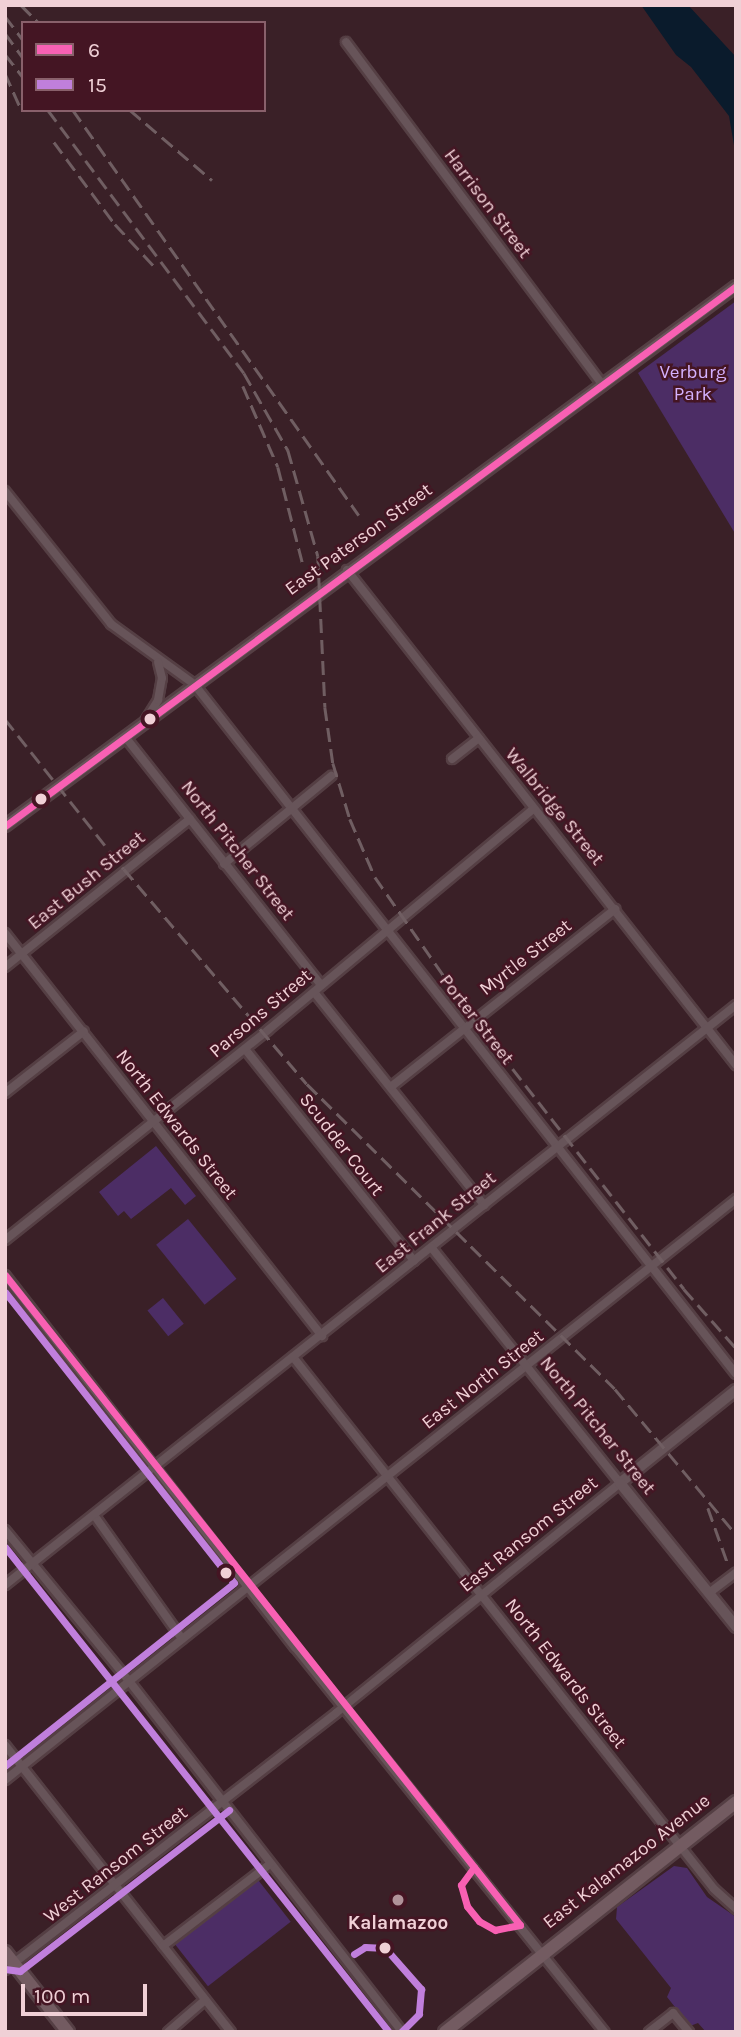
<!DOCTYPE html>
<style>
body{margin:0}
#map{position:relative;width:741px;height:2037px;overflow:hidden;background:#3a2027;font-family:Karla,sans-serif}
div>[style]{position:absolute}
.green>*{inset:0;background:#4c2d65;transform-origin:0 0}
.water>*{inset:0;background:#0a1b2c}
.roads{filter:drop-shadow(2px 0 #553f44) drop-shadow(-2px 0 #553f44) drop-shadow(0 2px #553f44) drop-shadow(0 -2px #553f44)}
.minor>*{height:8px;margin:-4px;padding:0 4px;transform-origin:4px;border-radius:4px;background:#675459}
.tertiary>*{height:10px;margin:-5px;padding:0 5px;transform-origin:5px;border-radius:5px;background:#675459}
.primary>*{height:12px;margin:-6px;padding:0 6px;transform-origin:6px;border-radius:6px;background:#735b61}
.rail>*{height:2.5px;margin-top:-1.25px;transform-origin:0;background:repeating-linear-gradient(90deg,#705e62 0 14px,transparent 0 21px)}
.bus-1>*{height:7px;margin:-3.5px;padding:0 3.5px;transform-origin:3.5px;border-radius:3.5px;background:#f860b3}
.bus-2>*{height:7px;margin:-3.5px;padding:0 3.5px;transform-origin:3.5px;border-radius:3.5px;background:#c07fdc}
.dots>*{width:19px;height:19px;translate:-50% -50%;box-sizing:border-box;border:4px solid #441523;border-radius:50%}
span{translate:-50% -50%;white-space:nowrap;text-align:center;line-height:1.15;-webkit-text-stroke:5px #441523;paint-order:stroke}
.street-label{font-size:19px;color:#f0d0d6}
.park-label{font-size:19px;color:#d4b1fe}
.poi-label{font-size:19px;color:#f0d0d6;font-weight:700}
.frame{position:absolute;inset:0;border:7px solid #f0d0d6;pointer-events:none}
.legend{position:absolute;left:21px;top:21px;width:245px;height:91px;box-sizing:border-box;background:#441523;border:2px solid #89606b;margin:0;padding:9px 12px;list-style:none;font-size:21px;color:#f0d0d6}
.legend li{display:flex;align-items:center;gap:14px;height:35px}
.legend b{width:35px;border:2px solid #89606b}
.scale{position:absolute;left:21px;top:1984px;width:126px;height:32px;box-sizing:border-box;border:4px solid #f0d0d6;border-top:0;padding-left:9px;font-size:21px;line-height:24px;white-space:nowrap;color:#f0d0d6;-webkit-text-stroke:5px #441523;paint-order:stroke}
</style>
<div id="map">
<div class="green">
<div style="clip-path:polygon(736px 301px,736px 535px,638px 373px)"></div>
<div style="clip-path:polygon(156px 1146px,196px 1196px,185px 1205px,171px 1188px,131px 1219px,124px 1211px,118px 1216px,99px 1192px)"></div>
<div style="left:188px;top:1219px;width:77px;height:41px;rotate:51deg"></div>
<div style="left:163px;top:1298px;width:33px;height:20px;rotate:51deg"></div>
<div style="clip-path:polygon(674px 1866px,687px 1868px,707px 1897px,736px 1917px,736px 2032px,706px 2032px,698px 2023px,690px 2026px,667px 1997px,671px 1988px,616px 1919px,617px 1907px)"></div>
<div style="left:255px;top:1876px;width:58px;height:105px;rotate:52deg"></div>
</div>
<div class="water">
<div style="clip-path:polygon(641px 5px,688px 5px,736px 57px,736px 157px,729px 116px,691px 67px,676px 55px)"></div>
</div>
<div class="roads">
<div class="minor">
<div style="left:346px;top:42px;width:429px;rotate:53.2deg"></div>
<div style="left:5px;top:491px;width:170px;rotate:51.4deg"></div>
<div style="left:111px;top:624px;width:102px;rotate:35.9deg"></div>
<div style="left:194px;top:684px;width:877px;rotate:51.85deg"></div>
<div style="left:347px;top:570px;width:630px;rotate:51.84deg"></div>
<div style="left:145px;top:721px;width:25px;rotate:-58deg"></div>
<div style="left:158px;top:700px;width:22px;rotate:-80deg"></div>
<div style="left:162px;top:678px;width:16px;rotate:-104deg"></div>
<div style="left:126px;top:738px;width:315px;rotate:51.7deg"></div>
<div style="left:452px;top:759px;width:34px;rotate:-38deg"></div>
<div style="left:224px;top:864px;width:139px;rotate:-39.4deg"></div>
<div style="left:5px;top:933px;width:513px;rotate:51.81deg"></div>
<div style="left:5px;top:967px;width:237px;rotate:-38.7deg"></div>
<div style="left:314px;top:992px;width:273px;rotate:51.4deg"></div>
<div style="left:245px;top:1049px;width:271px;rotate:51.4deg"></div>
<div style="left:392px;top:1086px;width:285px;rotate:-38.4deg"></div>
<div style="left:5px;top:1093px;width:100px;rotate:-38.1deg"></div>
<div style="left:5px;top:1240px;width:337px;rotate:-38.6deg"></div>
<div style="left:268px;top:1030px;width:346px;rotate:-39.8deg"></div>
<div style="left:5px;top:1275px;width:472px;rotate:52.1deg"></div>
<div style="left:295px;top:1647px;width:494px;rotate:51.2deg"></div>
<div style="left:293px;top:1357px;width:678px;rotate:51.64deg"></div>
<div style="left:714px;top:1889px;width:30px;rotate:42deg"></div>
<div style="left:94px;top:1515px;width:152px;rotate:54.6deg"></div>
<div style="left:5px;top:1530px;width:195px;rotate:50.6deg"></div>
<div style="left:129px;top:1681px;width:445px;rotate:52.1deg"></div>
<div style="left:5px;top:1585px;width:933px;rotate:-38.43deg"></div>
<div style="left:709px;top:1593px;width:34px;rotate:-37deg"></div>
<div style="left:5px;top:1745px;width:365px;rotate:51.8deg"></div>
<div style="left:5px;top:1780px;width:934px;rotate:-38.48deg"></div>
<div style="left:163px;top:1946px;width:135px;rotate:-37.5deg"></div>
<div style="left:5px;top:1970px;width:419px;rotate:-37.8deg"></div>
<div style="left:336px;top:1713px;width:365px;rotate:-39deg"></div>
<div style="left:620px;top:1483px;width:302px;rotate:-128.7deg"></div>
<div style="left:168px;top:2032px;width:49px;rotate:-40.9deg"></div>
<div style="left:649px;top:2032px;width:31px;rotate:-38deg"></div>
<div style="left:673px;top:2013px;width:25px;rotate:50deg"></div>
</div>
<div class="tertiary">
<div style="left:5px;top:826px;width:909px;rotate:-36.45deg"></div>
<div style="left:736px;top:1390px;width:149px;rotate:141.3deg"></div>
<div style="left:620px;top:1483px;width:185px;rotate:51.1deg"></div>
</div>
<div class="primary">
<div style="left:5px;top:1952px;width:102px;rotate:51.8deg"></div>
<div style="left:445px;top:2032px;width:371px;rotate:-38.3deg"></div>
</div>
</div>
<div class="rail">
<div style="left:21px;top:5px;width:25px;rotate:45deg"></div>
<div style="left:5px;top:16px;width:30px;rotate:53deg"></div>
<div style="left:5px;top:33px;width:31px;rotate:54deg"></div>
<div style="left:5px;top:54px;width:29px;rotate:52deg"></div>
<div style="left:5px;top:73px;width:37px;rotate:66deg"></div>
<div style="left:48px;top:110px;width:328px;rotate:53.3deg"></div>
<div style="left:244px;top:373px;width:89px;rotate:60.3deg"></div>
<div style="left:288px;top:450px;width:110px;rotate:74.2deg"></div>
<div style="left:318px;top:556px;width:151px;rotate:87.3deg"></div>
<div style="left:325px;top:707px;width:57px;rotate:81.9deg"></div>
<div style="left:333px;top:763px;width:59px;rotate:73.1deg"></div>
<div style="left:350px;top:819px;width:63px;rotate:66.7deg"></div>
<div style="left:375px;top:877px;width:173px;rotate:55.1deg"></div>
<div style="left:474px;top:1019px;width:342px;rotate:52.1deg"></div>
<div style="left:684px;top:1289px;width:79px;rotate:48.6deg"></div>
<div style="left:73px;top:110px;width:496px;rotate:54.8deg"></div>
<div style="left:130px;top:110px;width:108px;rotate:40.5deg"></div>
<div style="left:54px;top:142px;width:102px;rotate:53.4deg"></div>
<div style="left:115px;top:224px;width:57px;rotate:47.1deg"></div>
<div style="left:243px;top:386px;width:88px;rotate:66.6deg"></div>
<div style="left:278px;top:467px;width:104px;rotate:75.6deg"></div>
<div style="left:5px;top:719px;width:191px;rotate:51.6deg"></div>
<div style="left:124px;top:869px;width:282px;rotate:49.6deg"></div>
<div style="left:307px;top:1084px;width:433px;rotate:44.7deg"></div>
<div style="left:615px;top:1389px;width:189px;rotate:50.2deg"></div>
<div style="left:708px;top:1508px;width:59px;rotate:70.3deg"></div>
</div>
<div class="bus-1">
<div style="left:5px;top:826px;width:909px;rotate:-36.45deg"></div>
<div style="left:5px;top:1275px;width:829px;rotate:51.61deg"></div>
<div style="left:520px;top:1925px;width:25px;rotate:169deg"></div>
<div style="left:495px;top:1930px;width:18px;rotate:-151deg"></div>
<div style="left:479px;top:1921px;width:19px;rotate:-129deg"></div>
<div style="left:467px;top:1906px;width:22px;rotate:-106deg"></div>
<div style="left:461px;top:1885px;width:22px;rotate:-54deg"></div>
</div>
<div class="bus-2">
<div style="left:5px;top:1292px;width:370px;rotate:51.8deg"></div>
<div style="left:234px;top:1583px;width:293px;rotate:141.4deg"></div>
<div style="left:5px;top:1547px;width:619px;rotate:51.63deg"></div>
<div style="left:354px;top:1954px;width:13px;rotate:-32deg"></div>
<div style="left:365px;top:1947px;width:20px;rotate:3deg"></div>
<div style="left:385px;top:1948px;width:55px;rotate:48.7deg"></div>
<div style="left:421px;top:1989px;width:25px;rotate:95deg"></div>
<div style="left:419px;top:2014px;width:25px;rotate:135deg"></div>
<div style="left:5px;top:1969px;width:15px;rotate:8deg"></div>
<div style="left:20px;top:1971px;width:264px;rotate:-37.6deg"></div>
</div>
<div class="dots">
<div style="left:150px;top:719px;background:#f0d0d6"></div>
<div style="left:41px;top:799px;background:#f0d0d6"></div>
<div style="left:226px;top:1573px;background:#f0d0d6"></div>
<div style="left:398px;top:1900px;background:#b09299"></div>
<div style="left:385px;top:1948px;background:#f0d0d6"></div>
</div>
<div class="street-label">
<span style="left:487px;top:204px;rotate:53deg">Harrison Street</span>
<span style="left:359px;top:540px;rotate:-36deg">East Paterson Street</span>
<span style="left:554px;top:807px;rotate:51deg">Walbridge Street</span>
<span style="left:237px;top:851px;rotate:52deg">North Pitcher Street</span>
<span style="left:87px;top:881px;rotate:-39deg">East Bush Street</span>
<span style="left:526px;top:958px;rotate:-38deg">Myrtle Street</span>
<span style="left:261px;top:1014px;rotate:-40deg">Parsons Street</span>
<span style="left:476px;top:1020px;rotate:52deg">Porter Street</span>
<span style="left:176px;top:1125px;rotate:52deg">North Edwards Street</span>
<span style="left:341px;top:1145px;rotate:52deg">Scudder Court</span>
<span style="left:436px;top:1223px;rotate:-39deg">East Frank Street</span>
<span style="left:483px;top:1380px;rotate:-38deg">East North Street</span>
<span style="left:597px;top:1426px;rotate:51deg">North Pitcher Street</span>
<span style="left:529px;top:1535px;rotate:-39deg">East Ransom Street</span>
<span style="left:565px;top:1674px;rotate:52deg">North Edwards Street</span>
<span style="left:627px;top:1862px;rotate:-38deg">East Kalamazoo Avenue</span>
<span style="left:116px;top:1865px;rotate:-38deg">West Ransom Street</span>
</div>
<div class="park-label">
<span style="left:693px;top:384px">Verburg<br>Park</span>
</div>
<div class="poi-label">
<span style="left:398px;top:1924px">Kalamazoo</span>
</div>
<div class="frame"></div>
<ul class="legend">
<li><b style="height:9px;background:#f860b3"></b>6</li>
<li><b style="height:9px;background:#c07fdc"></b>15</li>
</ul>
<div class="scale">100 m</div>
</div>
